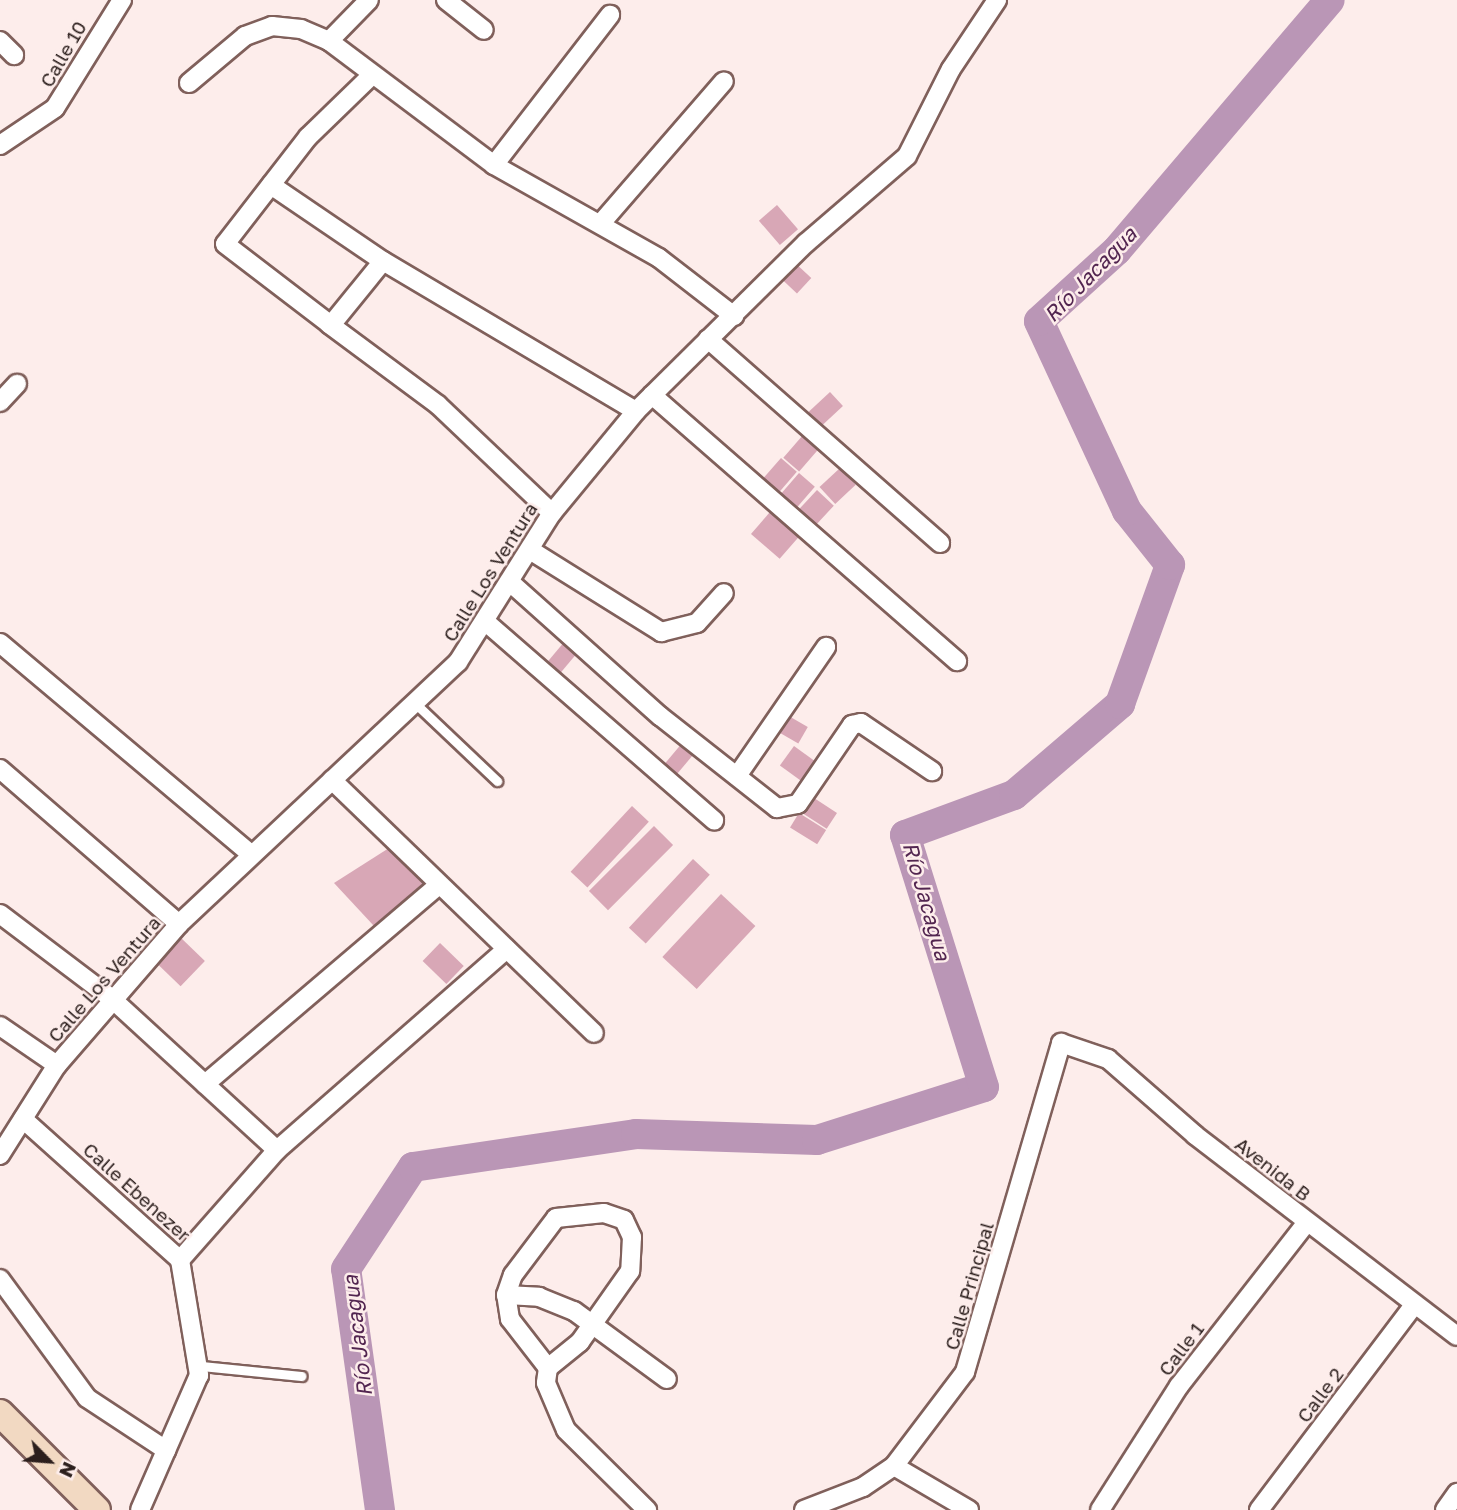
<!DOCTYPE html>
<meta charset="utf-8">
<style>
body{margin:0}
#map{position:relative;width:1457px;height:1510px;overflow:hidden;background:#fdedeb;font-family:"Golos Text",sans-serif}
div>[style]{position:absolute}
.river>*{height:30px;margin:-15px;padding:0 15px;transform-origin:15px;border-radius:15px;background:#ba96b6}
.building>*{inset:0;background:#d8a7b6;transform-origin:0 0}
.roads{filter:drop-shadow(2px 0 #80605b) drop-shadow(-2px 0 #80605b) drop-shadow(0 2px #80605b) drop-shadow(0 -2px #80605b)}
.lane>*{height:9px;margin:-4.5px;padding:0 4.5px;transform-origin:4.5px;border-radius:4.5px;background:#fff}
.street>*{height:18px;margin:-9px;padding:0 9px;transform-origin:9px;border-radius:9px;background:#fff}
.secondary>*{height:26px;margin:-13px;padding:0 13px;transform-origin:13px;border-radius:13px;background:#f2d9c2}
span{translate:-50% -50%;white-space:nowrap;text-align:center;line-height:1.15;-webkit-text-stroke:5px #fdedeb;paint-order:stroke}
.street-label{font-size:19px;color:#2c1f1d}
.water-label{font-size:21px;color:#522550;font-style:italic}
.north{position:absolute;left:14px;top:1426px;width:70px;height:70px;-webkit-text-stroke:5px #fdedeb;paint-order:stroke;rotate:115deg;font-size:19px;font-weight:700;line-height:28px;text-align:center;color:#2c1f1d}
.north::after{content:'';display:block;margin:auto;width:24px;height:32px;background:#2c1f1d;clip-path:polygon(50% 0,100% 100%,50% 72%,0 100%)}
</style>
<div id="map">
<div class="river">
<div style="left:380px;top:1510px;width:243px;rotate:-98deg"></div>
<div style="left:346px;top:1269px;width:122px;rotate:-56.7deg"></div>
<div style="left:413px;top:1167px;width:225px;rotate:-8.4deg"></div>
<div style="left:636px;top:1134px;width:181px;rotate:1.9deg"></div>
<div style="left:817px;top:1140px;width:175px;rotate:-17.6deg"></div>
<div style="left:984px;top:1087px;width:264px;rotate:-107.4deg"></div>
<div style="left:905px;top:835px;width:116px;rotate:-20.2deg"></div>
<div style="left:1014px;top:795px;width:140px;rotate:-40.6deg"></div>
<div style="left:1120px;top:704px;width:148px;rotate:-70.2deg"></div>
<div style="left:1170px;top:565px;width:69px;rotate:-128.5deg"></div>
<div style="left:1127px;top:511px;width:209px;rotate:-114.9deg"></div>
<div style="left:1039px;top:321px;width:105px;rotate:-42.3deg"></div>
<div style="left:1117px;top:250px;width:328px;rotate:-49.6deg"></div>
</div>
<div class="building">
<div style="left:777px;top:205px;width:32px;height:24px;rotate:49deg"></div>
<div style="left:793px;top:261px;width:25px;height:21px;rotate:43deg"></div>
<div style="left:830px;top:392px;width:19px;height:32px;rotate:47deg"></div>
<div style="left:803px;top:435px;width:21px;height:30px;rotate:41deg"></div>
<div style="left:781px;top:458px;width:21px;height:30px;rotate:41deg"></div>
<div style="left:840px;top:468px;width:23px;height:28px;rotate:47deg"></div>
<div style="left:799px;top:473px;width:21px;height:30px;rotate:41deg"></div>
<div style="left:817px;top:490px;width:23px;height:29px;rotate:43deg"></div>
<div style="left:770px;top:512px;width:38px;height:29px;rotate:41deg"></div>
<div style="left:565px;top:641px;width:17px;height:31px;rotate:40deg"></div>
<div style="left:787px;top:715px;width:24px;height:19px;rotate:30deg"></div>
<div style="left:683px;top:742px;width:16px;height:35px;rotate:40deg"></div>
<div style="left:794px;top:746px;width:26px;height:24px;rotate:36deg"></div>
<div style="left:811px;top:796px;width:31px;height:19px;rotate:33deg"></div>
<div style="left:632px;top:806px;width:23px;height:90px;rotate:43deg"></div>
<div style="left:799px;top:813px;width:32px;height:17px;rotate:32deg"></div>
<div style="left:654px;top:826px;width:27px;height:92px;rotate:45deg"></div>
<div style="clip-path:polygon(389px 848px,425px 883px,374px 926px,334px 883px)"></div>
<div style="left:693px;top:859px;width:23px;height:94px;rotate:43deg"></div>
<div style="left:721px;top:894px;width:47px;height:86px;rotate:43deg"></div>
<div style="left:179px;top:936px;width:36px;height:35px;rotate:44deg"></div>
<div style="left:440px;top:943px;width:33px;height:25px;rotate:44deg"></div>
</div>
<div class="roads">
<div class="lane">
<div style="left:416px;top:704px;width:112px;rotate:43.5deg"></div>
<div style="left:201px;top:1366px;width:101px;rotate:5.7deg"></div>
</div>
<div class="street">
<div style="left:446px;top:0;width:48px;rotate:38.3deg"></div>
<div style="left:0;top:41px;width:20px;rotate:45deg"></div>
<div style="left:329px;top:41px;width:57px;rotate:-45.7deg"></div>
<div style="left:372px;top:75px;width:89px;rotate:135.9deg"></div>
<div style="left:308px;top:137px;width:135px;rotate:127.8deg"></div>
<div style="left:225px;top:244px;width:133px;rotate:37.4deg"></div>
<div style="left:331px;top:325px;width:82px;rotate:-50.9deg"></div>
<div style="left:189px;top:83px;width:73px;rotate:-40deg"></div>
<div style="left:245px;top:36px;width:29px;rotate:-20deg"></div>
<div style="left:272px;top:26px;width:29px;rotate:6deg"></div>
<div style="left:301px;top:29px;width:30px;rotate:23deg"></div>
<div style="left:329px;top:41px;width:206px;rotate:36.9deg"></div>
<div style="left:494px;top:165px;width:189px;rotate:29.4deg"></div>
<div style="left:659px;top:258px;width:95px;rotate:37.7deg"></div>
<div style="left:0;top:145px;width:66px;rotate:-33.9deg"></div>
<div style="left:55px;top:108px;width:127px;rotate:-58.2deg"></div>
<div style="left:494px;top:165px;width:190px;rotate:-52.3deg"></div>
<div style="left:271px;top:185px;width:135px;rotate:34.2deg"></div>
<div style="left:383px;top:261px;width:294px;rotate:30.7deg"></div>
<div style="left:602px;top:222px;width:186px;rotate:-49.1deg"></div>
<div style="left:329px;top:324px;width:136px;rotate:36.6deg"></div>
<div style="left:438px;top:405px;width:157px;rotate:43.5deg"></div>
<div style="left:708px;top:339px;width:309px;rotate:41.3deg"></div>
<div style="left:652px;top:395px;width:405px;rotate:41.1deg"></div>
<div style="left:0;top:402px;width:25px;rotate:-47deg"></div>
<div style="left:530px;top:550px;width:155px;rotate:32deg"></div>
<div style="left:661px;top:632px;width:37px;rotate:-14deg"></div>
<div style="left:697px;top:623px;width:40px;rotate:-48deg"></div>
<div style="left:511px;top:583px;width:200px;rotate:41.8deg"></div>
<div style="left:660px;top:716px;width:149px;rotate:38.2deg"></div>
<div style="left:777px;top:808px;width:21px;rotate:-11deg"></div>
<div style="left:798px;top:804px;width:96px;rotate:-55.6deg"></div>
<div style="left:852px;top:725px;width:9px;rotate:-13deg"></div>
<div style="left:861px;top:723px;width:86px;rotate:34.1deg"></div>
<div style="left:487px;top:623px;width:301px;rotate:41deg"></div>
<div style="left:0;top:643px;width:326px;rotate:40.1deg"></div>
<div style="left:0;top:769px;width:237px;rotate:40.9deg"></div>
<div style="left:737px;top:776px;width:157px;rotate:-55.4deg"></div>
<div style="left:332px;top:780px;width:364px;rotate:44deg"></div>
<div style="left:0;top:914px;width:139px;rotate:37.1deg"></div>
<div style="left:111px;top:998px;width:225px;rotate:42.5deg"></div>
<div style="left:0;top:1026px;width:69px;rotate:34.4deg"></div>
<div style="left:205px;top:1084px;width:307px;rotate:-40.4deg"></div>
<div style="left:23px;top:1119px;width:211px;rotate:41.9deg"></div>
<div style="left:180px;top:1260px;width:117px;rotate:80.6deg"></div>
<div style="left:199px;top:1375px;width:147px;rotate:113.6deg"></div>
<div style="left:0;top:1155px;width:107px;rotate:-57.7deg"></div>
<div style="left:57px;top:1065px;width:186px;rotate:-49.1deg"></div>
<div style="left:179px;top:924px;width:383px;rotate:-43.2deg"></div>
<div style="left:458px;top:662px;width:176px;rotate:-57.8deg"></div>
<div style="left:552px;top:513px;width:132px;rotate:-50.5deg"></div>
<div style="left:636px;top:411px;width:239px;rotate:-44.7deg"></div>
<div style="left:806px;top:243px;width:133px;rotate:-40.7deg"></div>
<div style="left:907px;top:156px;width:97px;rotate:-63.2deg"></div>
<div style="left:951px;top:69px;width:83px;rotate:-56.3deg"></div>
<div style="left:180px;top:1260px;width:147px;rotate:-48.6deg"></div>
<div style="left:277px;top:1150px;width:305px;rotate:-41.2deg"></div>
<div style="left:0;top:1279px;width:147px;rotate:53.8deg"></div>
<div style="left:87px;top:1398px;width:95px;rotate:33.4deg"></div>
<div style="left:506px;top:1295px;width:33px;rotate:3deg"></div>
<div style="left:539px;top:1297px;width:38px;rotate:22deg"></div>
<div style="left:574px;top:1311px;width:115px;rotate:36.2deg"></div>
<div style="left:548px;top:1368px;width:62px;rotate:-127.8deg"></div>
<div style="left:510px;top:1319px;width:24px;rotate:-99deg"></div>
<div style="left:506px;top:1295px;width:21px;rotate:-71deg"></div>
<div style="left:513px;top:1275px;width:71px;rotate:-53deg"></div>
<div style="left:556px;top:1218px;width:48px;rotate:-5.9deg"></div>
<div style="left:604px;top:1213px;width:21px;rotate:19deg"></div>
<div style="left:624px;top:1220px;width:19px;rotate:65deg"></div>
<div style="left:632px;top:1237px;width:34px;rotate:93deg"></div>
<div style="left:630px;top:1271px;width:87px;rotate:125.2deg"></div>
<div style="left:580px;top:1342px;width:41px;rotate:140.9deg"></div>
<div style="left:548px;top:1368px;width:15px;rotate:98deg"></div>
<div style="left:546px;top:1383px;width:51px;rotate:66.9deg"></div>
<div style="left:566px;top:1430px;width:114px;rotate:44.6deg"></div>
<div style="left:894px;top:1466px;width:87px;rotate:30.4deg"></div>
<div style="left:804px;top:1510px;width:63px;rotate:-21.3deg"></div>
<div style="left:863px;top:1487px;width:37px;rotate:-34deg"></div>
<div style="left:894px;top:1466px;width:118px;rotate:-52.9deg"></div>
<div style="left:965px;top:1372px;width:343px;rotate:-73.7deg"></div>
<div style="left:1061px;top:1043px;width:50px;rotate:18.8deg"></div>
<div style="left:1108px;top:1059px;width:116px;rotate:41.1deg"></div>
<div style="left:1195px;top:1135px;width:330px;rotate:37.5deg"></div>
<div style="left:1100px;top:1510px;width:147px;rotate:-57.5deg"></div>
<div style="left:1179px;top:1386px;width:208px;rotate:-52deg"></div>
<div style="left:1259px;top:1510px;width:257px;rotate:-52.9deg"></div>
<div style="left:1445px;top:1510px;width:21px;rotate:-55deg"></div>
</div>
<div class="secondary">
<div style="left:0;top:1413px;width:137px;rotate:45deg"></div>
</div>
</div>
<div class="street-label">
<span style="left:63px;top:54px;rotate:-60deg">Calle 10</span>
<span style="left:490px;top:572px;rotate:-58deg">Calle Los Ventura</span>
<span style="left:104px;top:979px;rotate:-49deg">Calle Los Ventura</span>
<span style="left:1273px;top:1169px;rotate:38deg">Avenida B</span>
<span style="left:137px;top:1192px;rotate:42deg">Calle Ebenezer</span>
<span style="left:969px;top:1286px;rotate:-74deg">Calle Principal</span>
<span style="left:1181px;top:1349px;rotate:-53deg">Calle 1</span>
<span style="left:1320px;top:1395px;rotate:-53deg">Calle 2</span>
</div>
<div class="water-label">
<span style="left:1090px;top:274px;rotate:-46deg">Río Jacagua</span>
<span style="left:927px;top:901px;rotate:74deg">Río Jacagua</span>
<span style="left:357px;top:1336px;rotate:-97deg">Río Jacagua</span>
</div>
<div class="north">N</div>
</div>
